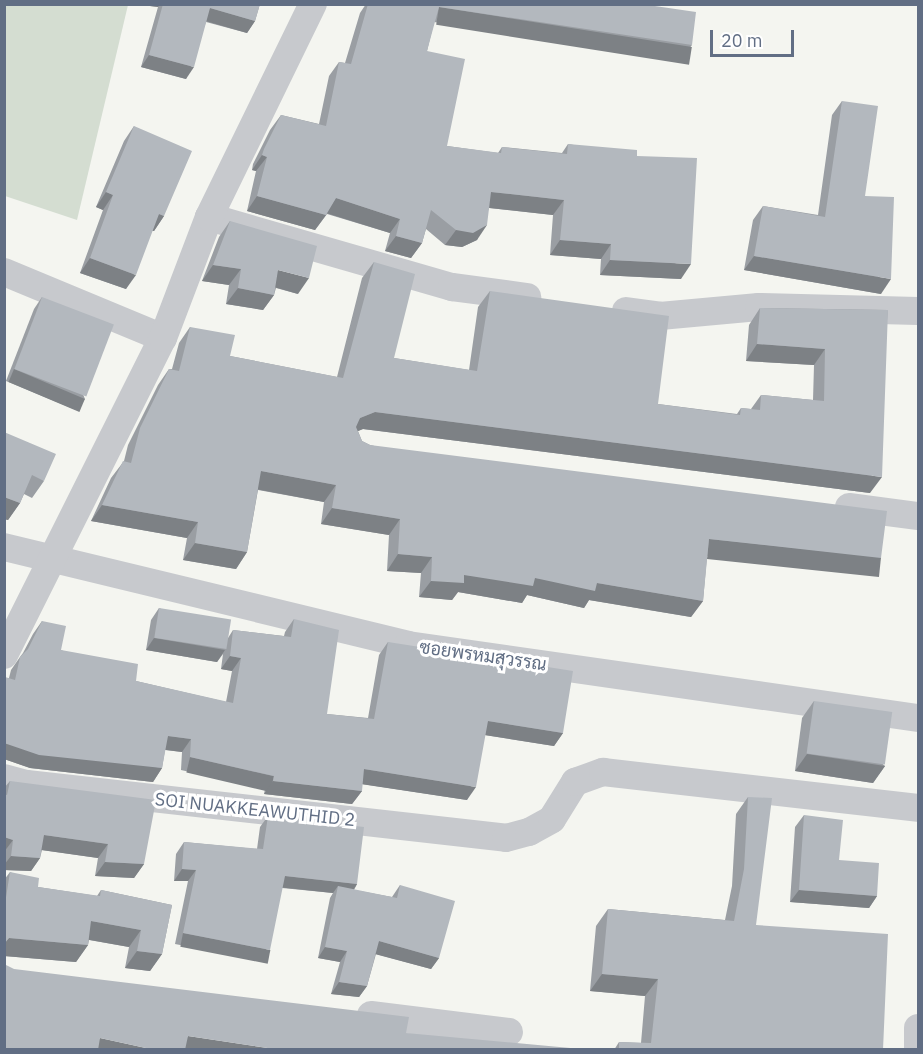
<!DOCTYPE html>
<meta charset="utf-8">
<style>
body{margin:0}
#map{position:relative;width:923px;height:1054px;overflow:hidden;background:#f4f5f0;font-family:"IBM Plex Sans",Sarabun,sans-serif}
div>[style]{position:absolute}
.green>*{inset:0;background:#d4ddd1}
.minor>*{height:28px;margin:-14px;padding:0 14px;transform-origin:14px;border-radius:14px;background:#c7c9cd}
.wall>*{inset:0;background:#9a9ea3}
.shaded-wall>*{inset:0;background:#7d8185;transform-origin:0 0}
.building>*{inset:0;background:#b3b8be;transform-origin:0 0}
span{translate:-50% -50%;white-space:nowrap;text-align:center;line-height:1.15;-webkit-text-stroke:6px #fff;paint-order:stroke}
.street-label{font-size:18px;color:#616e84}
.frame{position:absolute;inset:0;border:6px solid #616e84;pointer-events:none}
.scale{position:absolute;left:710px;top:30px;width:84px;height:27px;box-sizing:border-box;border:3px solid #616e84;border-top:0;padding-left:8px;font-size:18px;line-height:21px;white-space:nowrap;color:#616e84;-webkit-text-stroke:4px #fff;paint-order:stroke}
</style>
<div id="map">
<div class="green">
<div style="clip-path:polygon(5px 4px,128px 5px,77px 220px,5px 196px)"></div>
</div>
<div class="minor">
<div style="left:209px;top:217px;width:253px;rotate:16.1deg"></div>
<div style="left:452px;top:287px;width:76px;rotate:7.6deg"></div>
<div style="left:4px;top:272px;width:172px;rotate:22.5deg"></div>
<div style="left:626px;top:311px;width:34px;rotate:8deg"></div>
<div style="left:660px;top:316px;width:99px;rotate:-5.2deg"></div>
<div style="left:759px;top:307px;width:159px;rotate:1.4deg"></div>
<div style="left:849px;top:507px;width:70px;rotate:7.4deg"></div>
<div style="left:4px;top:547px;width:416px;rotate:13.6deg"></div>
<div style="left:408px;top:645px;width:515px;rotate:8.15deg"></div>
<div style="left:4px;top:655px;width:355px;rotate:-63.4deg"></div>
<div style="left:163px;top:338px;width:129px;rotate:-69.2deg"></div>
<div style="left:209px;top:217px;width:237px;rotate:-64deg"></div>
<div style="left:4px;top:778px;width:24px;rotate:15deg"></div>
<div style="left:27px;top:784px;width:482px;rotate:6.4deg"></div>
<div style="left:506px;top:838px;width:24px;rotate:-15deg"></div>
<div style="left:529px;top:832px;width:26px;rotate:-29deg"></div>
<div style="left:552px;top:819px;width:44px;rotate:-58.1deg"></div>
<div style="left:575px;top:782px;width:30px;rotate:-20deg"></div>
<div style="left:603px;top:772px;width:317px;rotate:6.5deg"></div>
<div style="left:371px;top:1015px;width:139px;rotate:7deg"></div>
<div style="left:918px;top:1050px;width:22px;rotate:-90deg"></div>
</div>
<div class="wall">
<div style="clip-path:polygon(151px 4px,260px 4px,255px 21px,247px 33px,206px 22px,186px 79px,141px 67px,158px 7px,150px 6px)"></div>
<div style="clip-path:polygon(366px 4px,649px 4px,692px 45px,681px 59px,434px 22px,427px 51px,447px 146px,498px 153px,502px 147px,562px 153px,568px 144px,637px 156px,681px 279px,600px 275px,601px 259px,550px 255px,553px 215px,489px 208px,477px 240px,462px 247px,445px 245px,426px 229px,422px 243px,411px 258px,385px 251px,390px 233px,327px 214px,315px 230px,247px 211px,256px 171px,252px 170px,253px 164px,270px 130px,281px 115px,319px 124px,329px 76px,339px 62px,345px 63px,360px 13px)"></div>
<div style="clip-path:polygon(842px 101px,865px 196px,881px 294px,744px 270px,753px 220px,763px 206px,818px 215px,832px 115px)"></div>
<div style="clip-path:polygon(134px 126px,164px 216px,154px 231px,152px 231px,126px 289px,80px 273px,103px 210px,96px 207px,124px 141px)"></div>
<div style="clip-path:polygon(230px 221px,298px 294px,276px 288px,274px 295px,263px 310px,226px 304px,229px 285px,202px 281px,219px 237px)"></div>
<div style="clip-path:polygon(374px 262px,394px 358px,469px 370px,478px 307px,490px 291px,658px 404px,737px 414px,741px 408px,751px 409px,761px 395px,813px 400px,814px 365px,746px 361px,749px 325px,760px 308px,888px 310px,870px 493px,363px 429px,358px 431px,362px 441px,370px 445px,881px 558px,870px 574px,707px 556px,703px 601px,691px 617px,589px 600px,584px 608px,527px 595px,522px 603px,458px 592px,452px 600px,419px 597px,421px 573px,387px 571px,389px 535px,321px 524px,324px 502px,258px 490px,247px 552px,236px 569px,183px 560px,187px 538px,91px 521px,111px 478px,124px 461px,128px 445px,158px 385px,169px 369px,172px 369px,179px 343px,190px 327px,230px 356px,337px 377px,362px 278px)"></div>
<div style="clip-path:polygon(42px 297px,85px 399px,76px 410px,6px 381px,34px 309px)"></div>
<div style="clip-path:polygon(4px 432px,44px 481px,32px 498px,24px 494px,20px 503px,8px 520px,4px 519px)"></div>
<div style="clip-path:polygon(159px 608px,228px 638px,233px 630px,284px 636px,285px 632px,294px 619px,327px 714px,368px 718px,379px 655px,388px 642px,563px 733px,554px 746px,485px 735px,467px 800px,362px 784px,362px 791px,352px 804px,264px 794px,265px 789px,181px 770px,182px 752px,165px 750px,162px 768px,153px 782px,30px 768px,4px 759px,4px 678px,9px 678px,11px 670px,20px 657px,23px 653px,33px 634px,42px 621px,61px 650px,136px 681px,226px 702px,232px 671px,221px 669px,223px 654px,217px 662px,146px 650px,151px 620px)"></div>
<div style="clip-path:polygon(814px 701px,885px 766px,873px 783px,795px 771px,802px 718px)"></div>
<div style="clip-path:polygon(10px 781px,144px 864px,134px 878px,95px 876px,98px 858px,42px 850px,40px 858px,31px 871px,4px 870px,4px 788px)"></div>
<div style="clip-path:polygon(748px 797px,756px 925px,883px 1050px,614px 1050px,619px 1042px,641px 1043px,645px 996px,590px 991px,596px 926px,608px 909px,725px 920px,732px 886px,736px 814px)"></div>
<div style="clip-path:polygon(804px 815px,839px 860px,877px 896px,869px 908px,790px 902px,795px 827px)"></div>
<div style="clip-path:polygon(268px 816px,357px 884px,354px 890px,392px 897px,400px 885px,439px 958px,431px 969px,376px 954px,367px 986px,359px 997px,331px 994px,340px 962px,318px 958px,330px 898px,333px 893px,282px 888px,263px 961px,175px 944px,188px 881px,174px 881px,176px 854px,184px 842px,257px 849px,260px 827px)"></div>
<div style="clip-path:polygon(10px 872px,38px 887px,97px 896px,101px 890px,172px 905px,162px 954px,150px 971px,125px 968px,129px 947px,89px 940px,88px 945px,76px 962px,4px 956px,4px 880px)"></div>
</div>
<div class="shaded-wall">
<div style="clip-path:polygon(151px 4px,160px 4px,158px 7px,150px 6px)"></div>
<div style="left:439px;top:7px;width:256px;height:18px;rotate:9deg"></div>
<div style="clip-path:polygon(210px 8px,255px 21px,247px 33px,202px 20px)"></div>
<div style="clip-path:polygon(149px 55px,194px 67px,186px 79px,141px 67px)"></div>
<div style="clip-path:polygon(262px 155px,267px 157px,256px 171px,252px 170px)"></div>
<div style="clip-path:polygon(106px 192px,113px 195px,103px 210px,96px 207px)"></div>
<div style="clip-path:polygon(491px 192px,564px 200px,553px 215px,481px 207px)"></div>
<div style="clip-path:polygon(257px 196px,326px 215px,315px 230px,247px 211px)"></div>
<div style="clip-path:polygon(336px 198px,400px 219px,390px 233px,326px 213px)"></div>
<div style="clip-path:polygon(159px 214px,164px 216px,154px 231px,148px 229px)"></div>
<div style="clip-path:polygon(487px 225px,477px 240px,462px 247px,445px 245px,456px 230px)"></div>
<div style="clip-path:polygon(396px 236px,422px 243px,411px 258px,385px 251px)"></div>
<div style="clip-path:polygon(560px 240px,611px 244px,601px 259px,550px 255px)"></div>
<div style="clip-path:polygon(754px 256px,891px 279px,881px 294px,744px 270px)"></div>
<div style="clip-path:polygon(90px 258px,136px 275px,126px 289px,80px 273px)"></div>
<div style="clip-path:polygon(610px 260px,691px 264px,681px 279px,600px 275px)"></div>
<div style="clip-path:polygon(213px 265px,241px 269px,229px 285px,202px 281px)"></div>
<div style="clip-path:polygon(278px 270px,309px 278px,298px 294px,267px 285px)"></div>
<div style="clip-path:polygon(238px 288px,274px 295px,263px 310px,226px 304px)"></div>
<div style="clip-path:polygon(757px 344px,825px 349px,814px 365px,746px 361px)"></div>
<div style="left:14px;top:369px;width:77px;height:14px;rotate:23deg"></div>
<div style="clip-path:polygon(375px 412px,882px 477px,870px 493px,363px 429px,348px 435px,360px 418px)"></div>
<div style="clip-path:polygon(261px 471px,336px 485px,324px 502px,250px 488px)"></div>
<div style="clip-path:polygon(4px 497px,20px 503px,8px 520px,4px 519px)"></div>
<div style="clip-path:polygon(102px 505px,198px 522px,187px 538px,91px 521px)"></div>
<div style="clip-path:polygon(332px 508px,400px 519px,389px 535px,321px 524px)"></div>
<div style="left:709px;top:539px;width:173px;height:20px;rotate:6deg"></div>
<div style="clip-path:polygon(195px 543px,247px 552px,236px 569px,183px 560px)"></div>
<div style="clip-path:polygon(398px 554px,432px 557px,421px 573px,387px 571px)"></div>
<div style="clip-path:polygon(464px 575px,535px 578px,597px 583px,703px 601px,691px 617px,589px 600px,584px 608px,527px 595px,522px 603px,458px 592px,452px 600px,419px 597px,431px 581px)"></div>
<div style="clip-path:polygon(154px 638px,225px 650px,217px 662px,146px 650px)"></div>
<div style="clip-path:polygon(230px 656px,241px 658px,232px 671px,221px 669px)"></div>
<div style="clip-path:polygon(488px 721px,563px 733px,554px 746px,478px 734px)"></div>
<div style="clip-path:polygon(168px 736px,191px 739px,182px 752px,159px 749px)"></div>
<div style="clip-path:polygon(4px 743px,162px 768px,153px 782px,30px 768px,4px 759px)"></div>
<div style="clip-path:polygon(807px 754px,885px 766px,873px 783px,795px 771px)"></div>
<div style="left:190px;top:757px;width:86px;height:16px;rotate:13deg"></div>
<div style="clip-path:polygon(364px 769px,476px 787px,467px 800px,354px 783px)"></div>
<div style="clip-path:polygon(273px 781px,362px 791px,352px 804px,264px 794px)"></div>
<div style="clip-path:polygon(44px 835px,108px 844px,98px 858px,34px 849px)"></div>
<div style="clip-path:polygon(4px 837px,13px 840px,4px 852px)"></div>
<div style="clip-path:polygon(11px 856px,40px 858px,31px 871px,4px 870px,4px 865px)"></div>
<div style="clip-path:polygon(105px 862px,144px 864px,134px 878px,95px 876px)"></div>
<div style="clip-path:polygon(182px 869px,196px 870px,188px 881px,174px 881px)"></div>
<div style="clip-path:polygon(285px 876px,357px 884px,350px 895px,338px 886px,333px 893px,277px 887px)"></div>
<div style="clip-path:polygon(799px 890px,877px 896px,869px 908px,790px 902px)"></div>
<div style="clip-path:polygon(91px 921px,141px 930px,129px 947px,79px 938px)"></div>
<div style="left:183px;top:933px;width:89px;height:14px;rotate:11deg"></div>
<div style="clip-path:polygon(9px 938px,88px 945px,76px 962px,4px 956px,4px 944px)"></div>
<div style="clip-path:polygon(379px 941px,439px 958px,431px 969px,371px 953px)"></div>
<div style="clip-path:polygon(325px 947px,347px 951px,340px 962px,318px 958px)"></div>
<div style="clip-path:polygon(137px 951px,162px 954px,150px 971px,125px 968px)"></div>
<div style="clip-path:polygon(602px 974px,658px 979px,645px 996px,590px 991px)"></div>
<div style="clip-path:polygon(339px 982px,367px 986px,359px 997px,331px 994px)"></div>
<div style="clip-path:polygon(188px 1036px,281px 1050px,178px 1050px)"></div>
<div style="clip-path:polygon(100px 1038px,155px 1050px,92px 1050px)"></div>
</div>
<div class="building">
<div style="clip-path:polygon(163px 4px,260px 4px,255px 21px,210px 8px,194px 67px,149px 55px)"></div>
<div style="clip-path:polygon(368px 4px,649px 4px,648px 5px,696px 12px,692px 45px,439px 7px,427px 51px,465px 59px,447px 146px,501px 153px,502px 147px,567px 154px,568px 144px,637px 150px,637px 156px,697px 158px,691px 264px,610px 260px,611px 244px,560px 240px,564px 200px,491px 192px,487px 225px,473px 233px,456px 230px,431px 210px,422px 243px,396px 236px,400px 219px,336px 198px,326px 215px,257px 196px,267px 157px,262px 155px,264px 149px,281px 115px,326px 126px,339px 62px,351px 64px)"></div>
<div style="clip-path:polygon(842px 101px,878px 106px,865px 196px,894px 197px,891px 279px,754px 256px,763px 206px,825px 217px)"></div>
<div style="clip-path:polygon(134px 126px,192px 151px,164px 216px,159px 214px,136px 275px,90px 258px,113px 195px,106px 192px)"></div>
<div style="clip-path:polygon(230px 221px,317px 246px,309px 278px,278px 270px,274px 295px,238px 288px,241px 269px,213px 265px)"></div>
<div style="clip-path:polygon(374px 262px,415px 274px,394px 358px,477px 371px,490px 291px,669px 316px,658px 404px,740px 415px,741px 408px,760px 410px,761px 395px,824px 401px,825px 349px,757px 344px,760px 308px,888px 310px,882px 477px,375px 412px,360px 418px,356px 427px,362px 441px,370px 445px,887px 511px,881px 558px,709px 539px,703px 601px,597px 583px,595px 591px,535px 578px,533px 586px,464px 575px,464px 583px,431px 581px,432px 557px,398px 554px,400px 519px,332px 508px,336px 485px,261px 471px,247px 552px,195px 543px,198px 522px,102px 505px,123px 461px,131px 463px,140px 428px,169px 369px,179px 371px,190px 327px,235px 335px,230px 356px,343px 378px)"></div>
<div style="left:42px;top:297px;width:77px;height:77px;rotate:21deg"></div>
<div style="clip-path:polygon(4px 432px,56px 454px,44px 481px,32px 475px,20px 503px,4px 497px)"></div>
<div style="left:159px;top:608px;width:73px;height:30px;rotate:9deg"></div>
<div style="clip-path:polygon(294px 619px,339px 630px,327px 714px,374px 719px,388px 642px,573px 671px,563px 733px,488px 721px,476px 787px,364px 769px,362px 791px,273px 781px,274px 776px,190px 757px,191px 739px,168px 736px,162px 768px,39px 755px,4px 743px,5px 677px,15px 680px,20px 657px,28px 649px,42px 621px,66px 626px,61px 650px,138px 664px,136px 681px,233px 703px,241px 658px,230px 656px,233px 630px,291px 637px)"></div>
<div style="left:814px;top:701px;width:79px;height:53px;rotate:8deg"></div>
<div style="clip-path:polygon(10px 781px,156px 800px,144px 864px,105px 862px,108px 844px,44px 835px,40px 858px,11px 856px,13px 840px,4px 837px,4px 794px,7px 795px)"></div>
<div style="clip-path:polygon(748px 797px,772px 798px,756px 925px,888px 934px,883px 1050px,619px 1050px,619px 1042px,651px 1043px,658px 979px,602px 974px,608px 909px,734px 921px,744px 869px)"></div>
<div style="clip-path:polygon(804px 815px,843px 820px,839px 860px,879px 863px,877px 896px,799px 890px)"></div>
<div style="clip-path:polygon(268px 816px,364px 827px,357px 884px,285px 876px,270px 950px,183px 933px,196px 870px,182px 869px,184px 842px,263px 849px)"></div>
<div style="clip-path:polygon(10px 872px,39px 878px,38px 887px,100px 896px,101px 890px,172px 905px,162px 954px,137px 951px,141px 930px,91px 921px,88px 945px,9px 938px,4px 944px,4px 910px)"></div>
<div style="clip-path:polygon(400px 885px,455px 901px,439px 958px,379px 941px,367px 986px,339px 982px,347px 951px,325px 947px,338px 886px,397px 898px)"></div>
<div style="clip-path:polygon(4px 962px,6px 965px,14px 969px,409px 1017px,406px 1033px,592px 1050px,281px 1050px,188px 1036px,185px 1050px,155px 1050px,100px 1038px,98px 1050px,4px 1050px)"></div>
</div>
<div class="street-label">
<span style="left:483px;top:656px;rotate:8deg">ซอยพรหมสุวรรณ</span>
<span style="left:255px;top:810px;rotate:6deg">SOI NUAKKEAWUTHID 2</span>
</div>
<div class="frame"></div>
<div class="scale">20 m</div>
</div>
